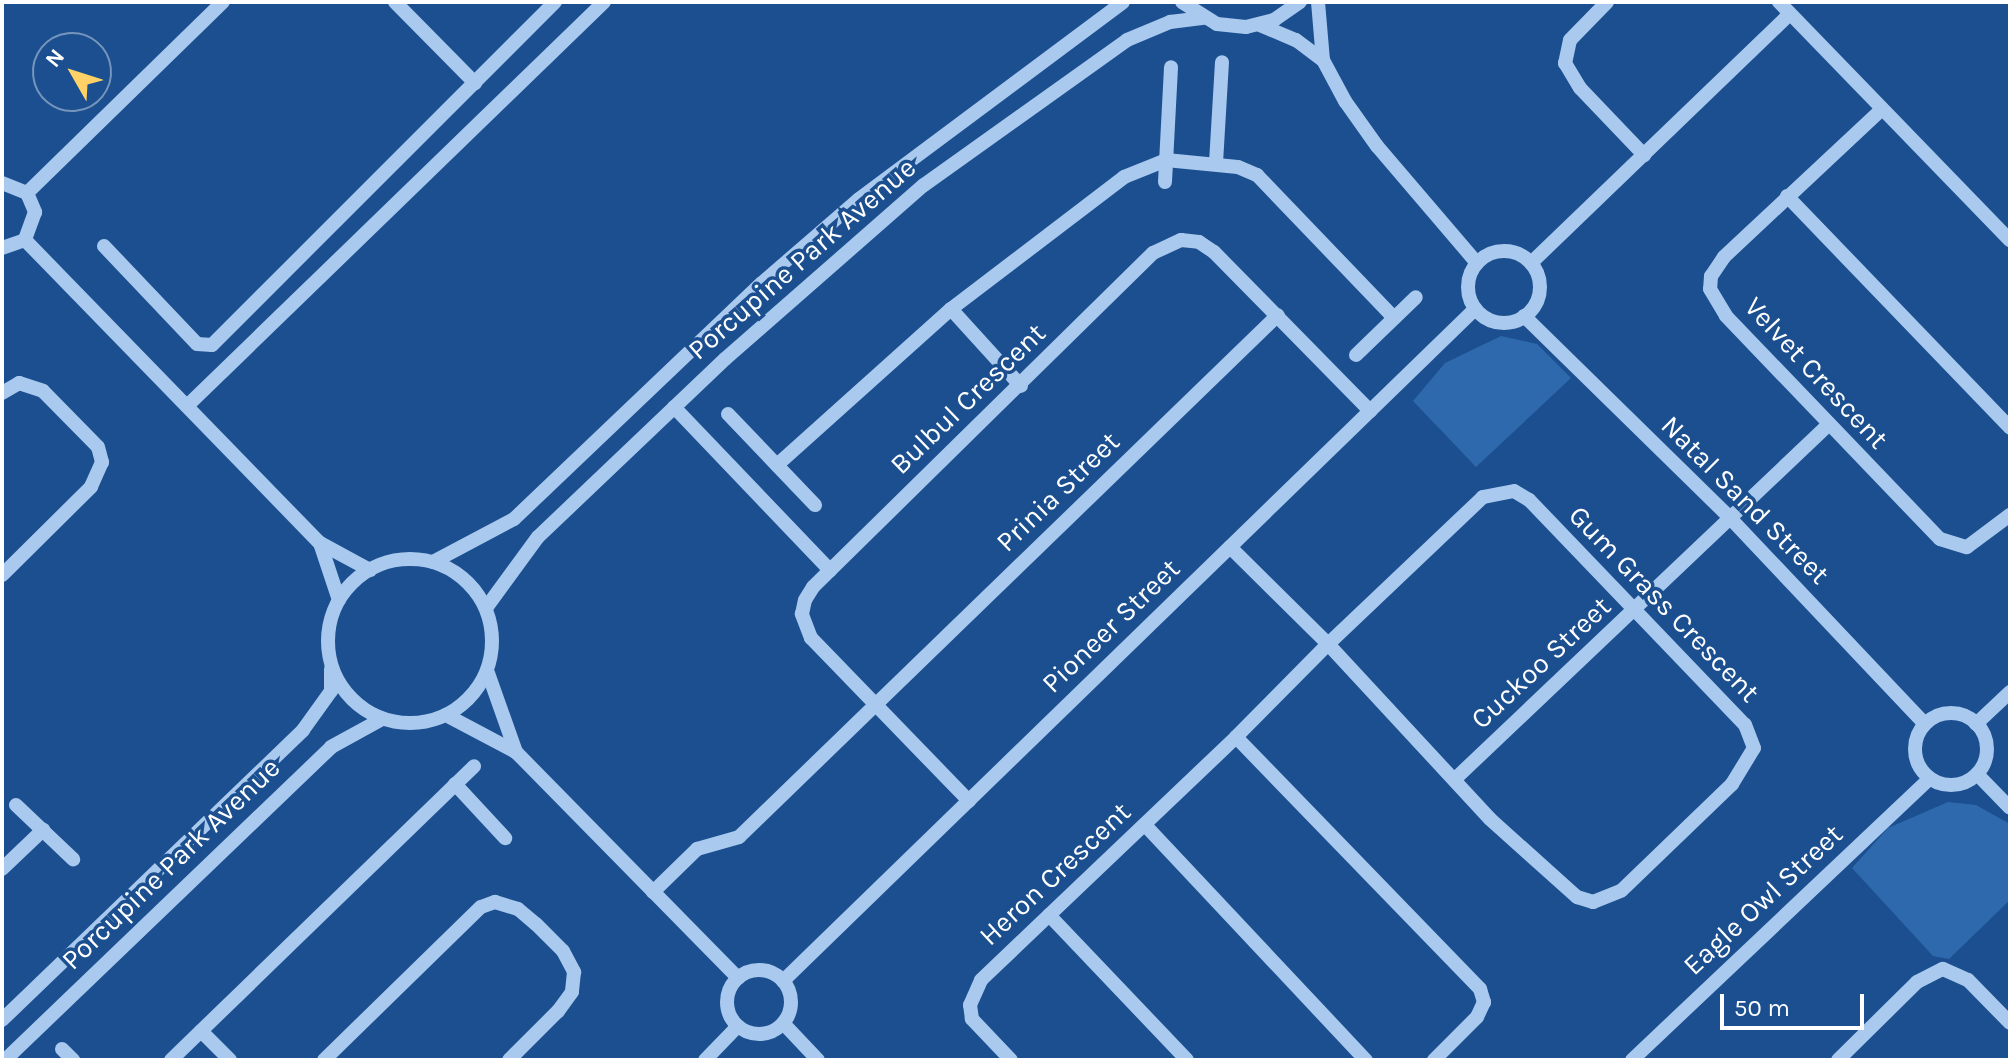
<!DOCTYPE html>
<style>
body{margin:0}
#map{position:relative;width:2012px;height:1062px;overflow:hidden;background:#1b4f8f;font-family:Karla,sans-serif}
div>[style]{position:absolute}
.green>*{inset:0;background:#2e69ad}
.minor>*{height:14px;margin:-7px;padding:0 7px;transform-origin:7px;border-radius:7px;background:#a9c9ee}
.minor>.ring{margin:-7px;padding:0;box-sizing:content-box;background:none;border:14px solid #a9c9ee;border-radius:50%}
span{translate:-50% -50%;white-space:nowrap;text-align:center;line-height:1.15;-webkit-text-stroke:7px #1b4f8f;paint-order:stroke}
.street-label{font-size:28px;color:#fff}
.frame{position:absolute;inset:0;border:4px solid #fff;pointer-events:none}
.north{position:absolute;left:32px;top:32px;width:80px;height:80px;box-sizing:border-box;background:#1b4f8f;border:2px solid #7695bc;border-radius:50%;rotate:309deg;font-size:22px;font-weight:700;line-height:32px;text-align:center;color:#fff}
.north::after{content:'';display:block;margin:auto;width:28px;height:36px;background:#ffd166;clip-path:polygon(50% 0,100% 100%,50% 72%,0 100%)}
.scale{position:absolute;left:1720px;top:994px;width:144px;height:36px;box-sizing:border-box;border:4px solid #fff;border-top:0;padding-left:10px;font-size:24px;line-height:28px;white-space:nowrap;color:#fff;-webkit-text-stroke:6px #1b4f8f;paint-order:stroke}
</style>
<div id="map">
<div class="green">
<div style="clip-path:polygon(1501px 336px,1537px 344px,1571px 378px,1476px 467px,1413px 401px,1445px 363px)"></div>
<div style="clip-path:polygon(1948px 802px,1976px 805px,2010px 824px,2010px 900px,1949px 959px,1933px 956px,1852px 868px,1888px 828px)"></div>
</div>
<div class="minor">
<div style="left:395px;top:2px;width:114px;rotate:45.4deg"></div>
<div style="left:1182px;top:2px;width:41px;rotate:32.2deg"></div>
<div style="left:1217px;top:24px;width:29px;rotate:6deg"></div>
<div style="left:1246px;top:27px;width:29px;rotate:-14deg"></div>
<div style="left:1274px;top:20px;width:32px;rotate:-35deg"></div>
<div style="left:1318px;top:2px;width:58px;rotate:85.1deg"></div>
<div style="left:1323px;top:60px;width:47px;rotate:61.8deg"></div>
<div style="left:1345px;top:101px;width:55px;rotate:54.6deg"></div>
<div style="left:1377px;top:146px;width:154px;rotate:49.5deg"></div>
<div style="left:1607px;top:2px;width:53px;rotate:134.2deg"></div>
<div style="left:1570px;top:40px;width:24px;rotate:102deg"></div>
<div style="left:1565px;top:63px;width:29px;rotate:59deg"></div>
<div style="left:1580px;top:88px;width:93px;rotate:46.3deg"></div>
<div style="left:1779px;top:2px;width:332px;rotate:45.9deg"></div>
<div style="left:1260px;top:25px;width:39px;rotate:23deg"></div>
<div style="left:1296px;top:40px;width:34px;rotate:37deg"></div>
<div style="left:1881px;top:110px;width:215px;rotate:136.9deg"></div>
<div style="left:1724px;top:257px;width:23px;rotate:124deg"></div>
<div style="left:1711px;top:276px;width:13px;rotate:94deg"></div>
<div style="left:1710px;top:289px;width:31px;rotate:59deg"></div>
<div style="left:1726px;top:316px;width:309px;rotate:46.2deg"></div>
<div style="left:1940px;top:539px;width:28px;rotate:17deg"></div>
<div style="left:1967px;top:547px;width:54px;rotate:-36.7deg"></div>
<div style="left:1216px;top:163px;width:101px;rotate:-86.6deg"></div>
<div style="left:1165px;top:182px;width:115px;rotate:-87deg"></div>
<div style="left:2px;top:183px;width:27px;rotate:22deg"></div>
<div style="left:27px;top:193px;width:21px;rotate:67deg"></div>
<div style="left:35px;top:212px;width:30px;rotate:110deg"></div>
<div style="left:25px;top:240px;width:24px;rotate:161deg"></div>
<div style="left:27px;top:193px;width:274px;rotate:-44.3deg"></div>
<div style="left:1787px;top:196px;width:322px;rotate:46.1deg"></div>
<div style="left:25px;top:240px;width:423px;rotate:45.8deg"></div>
<div style="left:320px;top:543px;width:57px;rotate:28.4deg"></div>
<div style="left:104px;top:246px;width:135px;rotate:46.5deg"></div>
<div style="left:197px;top:344px;width:15px;rotate:4deg"></div>
<div style="left:212px;top:345px;width:485px;rotate:-45deg"></div>
<div class="ring" style="left:1468px;top:251px;width:58px;height:58px"></div>
<div style="left:1531px;top:263px;width:359px;rotate:-43.9deg"></div>
<div style="left:951px;top:309px;width:104px;rotate:47.7deg"></div>
<div style="left:1524px;top:316px;width:290px;rotate:44.4deg"></div>
<div style="left:1731px;top:519px;width:282px;rotate:46.6deg"></div>
<div style="left:1356px;top:355px;width:83px;rotate:-44deg"></div>
<div style="left:2px;top:393px;width:20px;rotate:-30deg"></div>
<div style="left:19px;top:383px;width:25px;rotate:18deg"></div>
<div style="left:43px;top:391px;width:78px;rotate:45.5deg"></div>
<div style="left:98px;top:447px;width:16px;rotate:75deg"></div>
<div style="left:102px;top:462px;width:27px;rotate:114deg"></div>
<div style="left:91px;top:487px;width:125px;rotate:135.3deg"></div>
<div style="left:187px;top:406px;width:581px;rotate:-44.09deg"></div>
<div style="left:674px;top:407px;width:226px;rotate:46.3deg"></div>
<div style="left:728px;top:414px;width:126px;rotate:46.3deg"></div>
<div style="left:777px;top:465px;width:234px;rotate:-41.9deg"></div>
<div style="left:951px;top:309px;width:218px;rotate:-37.3deg"></div>
<div style="left:1124px;top:177px;width:45px;rotate:-22deg"></div>
<div style="left:1166px;top:160px;width:72px;rotate:5.6deg"></div>
<div style="left:1238px;top:167px;width:21px;rotate:23deg"></div>
<div style="left:1257px;top:175px;width:198px;rotate:46.2deg"></div>
<div style="left:320px;top:543px;width:60px;rotate:71.6deg"></div>
<div style="left:1230px;top:547px;width:138px;rotate:44.7deg"></div>
<div style="left:1328px;top:644px;width:238px;rotate:47.2deg"></div>
<div style="left:1490px;top:819px;width:117px;rotate:41.9deg"></div>
<div style="left:1577px;top:897px;width:17px;rotate:17deg"></div>
<div style="left:1593px;top:902px;width:31px;rotate:-22deg"></div>
<div style="left:1622px;top:890px;width:153px;rotate:-43.9deg"></div>
<div style="left:1732px;top:784px;width:42px;rotate:-58.6deg"></div>
<div style="left:1754px;top:748px;width:25px;rotate:-111deg"></div>
<div style="left:1745px;top:725px;width:312px;rotate:-133.8deg"></div>
<div style="left:1529px;top:500px;width:17px;rotate:-149deg"></div>
<div style="left:1514px;top:491px;width:32px;rotate:169deg"></div>
<div style="left:1483px;top:497px;width:214px;rotate:136.5deg"></div>
<div style="left:1328px;top:644px;width:131px;rotate:134.7deg"></div>
<div class="ring" style="left:328px;top:559px;width:150px;height:150px"></div>
<div style="left:433px;top:562px;width:92px;rotate:-28deg"></div>
<div style="left:514px;top:519px;width:342px;rotate:-43.6deg"></div>
<div style="left:762px;top:283px;width:128px;rotate:-40.9deg"></div>
<div style="left:859px;top:199px;width:329px;rotate:-36.7deg"></div>
<div style="left:486px;top:608px;width:88px;rotate:-53.8deg"></div>
<div style="left:538px;top:537px;width:258px;rotate:-43.6deg"></div>
<div style="left:725px;top:359px;width:264px;rotate:-41.2deg"></div>
<div style="left:924px;top:185px;width:249px;rotate:-35.5deg"></div>
<div style="left:1127px;top:40px;width:47px;rotate:-22.7deg"></div>
<div style="left:1170px;top:22px;width:34px;rotate:-7deg"></div>
<div style="left:488px;top:673px;width:84px;rotate:70.5deg"></div>
<div class="ring" style="left:1915px;top:713px;width:58px;height:58px"></div>
<div style="left:446px;top:715px;width:79px;rotate:27.9deg"></div>
<div style="left:516px;top:752px;width:317px;rotate:45.5deg"></div>
<div style="left:1976px;top:724px;width:47px;rotate:-43.3deg"></div>
<div style="left:1977px;top:774px;width:47px;rotate:45.9deg"></div>
<div style="left:1455px;top:779px;width:513px;rotate:-43.5deg"></div>
<div style="left:455px;top:784px;width:74px;rotate:47.2deg"></div>
<div style="left:969px;top:801px;width:227px;rotate:-134.1deg"></div>
<div style="left:811px;top:638px;width:26px;rotate:-111deg"></div>
<div style="left:802px;top:614px;width:14px;rotate:-78deg"></div>
<div style="left:805px;top:600px;width:15px;rotate:-58deg"></div>
<div style="left:813px;top:587px;width:477px;rotate:-44.5deg"></div>
<div style="left:1153px;top:253px;width:31px;rotate:-25deg"></div>
<div style="left:1181px;top:240px;width:18px;rotate:6deg"></div>
<div style="left:1199px;top:242px;width:18px;rotate:34deg"></div>
<div style="left:1214px;top:252px;width:223px;rotate:45.5deg"></div>
<div style="left:16px;top:805px;width:79px;rotate:43.5deg"></div>
<div style="left:1145px;top:825px;width:323px;rotate:46.8deg"></div>
<div style="left:2px;top:869px;width:57px;rotate:-43.6deg"></div>
<div style="left:653px;top:892px;width:62px;rotate:-44.3deg"></div>
<div style="left:697px;top:849px;width:44px;rotate:-15.9deg"></div>
<div style="left:739px;top:837px;width:750px;rotate:-44.08deg"></div>
<div style="left:1049px;top:915px;width:200px;rotate:46.4deg"></div>
<div class="ring" style="left:727px;top:970px;width:50px;height:50px"></div>
<div style="left:783px;top:981px;width:965px;rotate:-44.16deg"></div>
<div style="left:2px;top:1020px;width:418px;rotate:-43.9deg"></div>
<div style="left:303px;top:730px;width:48px;rotate:-54.3deg"></div>
<div style="left:331px;top:691px;width:22px;rotate:-90deg"></div>
<div style="left:783px;top:1023px;width:51px;rotate:46.6deg"></div>
<div style="left:201px;top:1031px;width:41px;rotate:45deg"></div>
<div style="left:62px;top:1049px;width:16px;rotate:45deg"></div>
<div style="left:5px;top:1060px;width:452px;rotate:-43.8deg"></div>
<div style="left:331px;top:747px;width:58px;rotate:-28.8deg"></div>
<div style="left:171px;top:1060px;width:422px;rotate:-44.1deg"></div>
<div style="left:324px;top:1060px;width:219px;rotate:-44.3deg"></div>
<div style="left:481px;top:907px;width:15px;rotate:-20deg"></div>
<div style="left:495px;top:902px;width:24px;rotate:17deg"></div>
<div style="left:518px;top:909px;width:23px;rotate:40deg"></div>
<div style="left:536px;top:924px;width:38px;rotate:45deg"></div>
<div style="left:563px;top:951px;width:24px;rotate:62deg"></div>
<div style="left:574px;top:972px;width:20px;rotate:96deg"></div>
<div style="left:572px;top:992px;width:24px;rotate:126deg"></div>
<div style="left:558px;top:1011px;width:69px;rotate:135deg"></div>
<div style="left:705px;top:1060px;width:47px;rotate:-45.9deg"></div>
<div style="left:1011px;top:1060px;width:57px;rotate:-133.6deg"></div>
<div style="left:972px;top:1019px;width:14px;rotate:-98deg"></div>
<div style="left:970px;top:1005px;width:27px;rotate:-66deg"></div>
<div style="left:981px;top:980px;width:352px;rotate:-43.6deg"></div>
<div style="left:1236px;top:737px;width:351px;rotate:45.9deg"></div>
<div style="left:1480px;top:989px;width:14px;rotate:73deg"></div>
<div style="left:1484px;top:1002px;width:17px;rotate:115deg"></div>
<div style="left:1477px;top:1017px;width:61px;rotate:135deg"></div>
<div style="left:1632px;top:1060px;width:409px;rotate:-43.4deg"></div>
<div style="left:1838px;top:1060px;width:111px;rotate:-44.6deg"></div>
<div style="left:1917px;top:982px;width:29px;rotate:-27deg"></div>
<div style="left:1943px;top:969px;width:27px;rotate:24deg"></div>
<div style="left:1968px;top:980px;width:60px;rotate:45.7deg"></div>
</div>
<div class="street-label">
<span style="left:802px;top:259px;rotate:-41deg">Porcupine Park Avenue</span>
<span style="left:1816px;top:373px;rotate:47deg">Velvet Crescent</span>
<span style="left:968px;top:399px;rotate:-44deg">Bulbul Crescent</span>
<span style="left:1058px;top:492px;rotate:-44deg">Prinia Street</span>
<span style="left:1745px;top:500px;rotate:45deg">Natal Sand Street</span>
<span style="left:1664px;top:604px;rotate:46deg">Gum Grass Crescent</span>
<span style="left:1111px;top:626px;rotate:-44deg">Pioneer Street</span>
<span style="left:1541px;top:663px;rotate:-43deg">Cuckoo Street</span>
<span style="left:171px;top:864px;rotate:-44deg">Porcupine Park Avenue</span>
<span style="left:1055px;top:874px;rotate:-43deg">Heron Crescent</span>
<span style="left:1763px;top:900px;rotate:-43deg">Eagle Owl Street</span>
</div>
<div class="frame"></div>
<div class="north">N</div>
<div class="scale">50 m</div>
</div>
